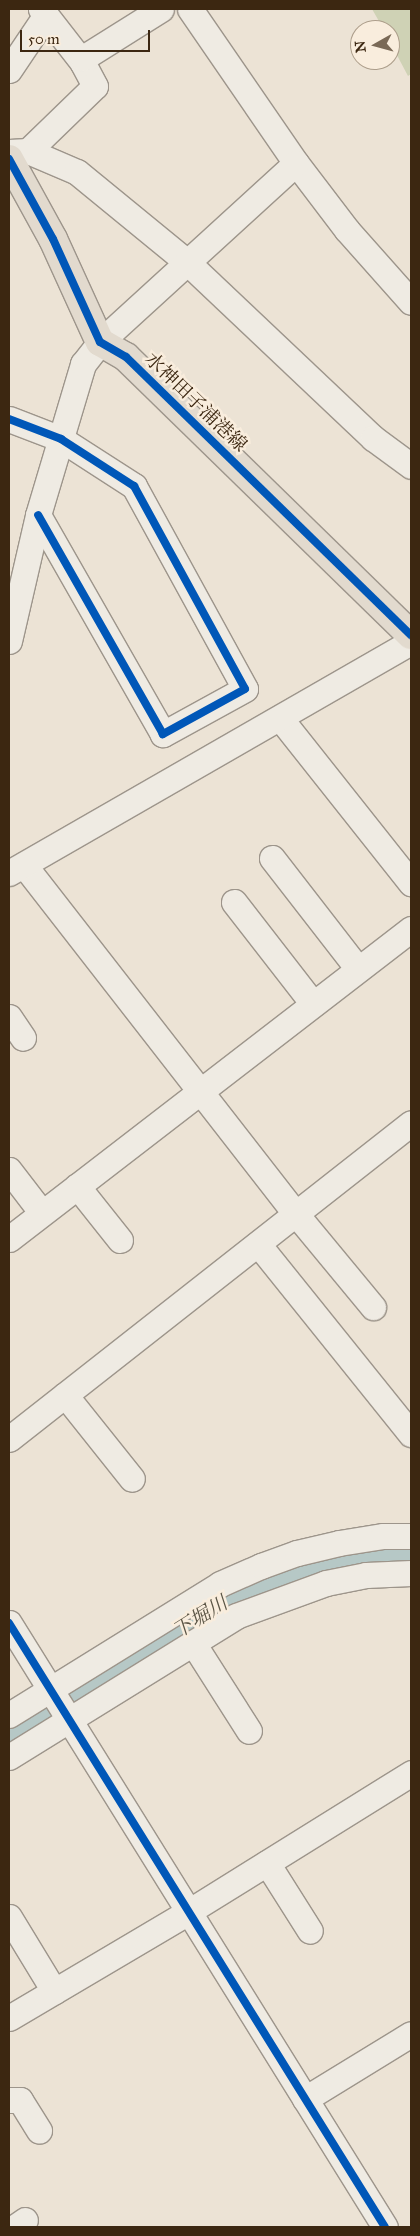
<!DOCTYPE html>
<meta charset="utf-8">
<style>
body{margin:0}
#map{position:relative;width:420px;height:2236px;overflow:hidden;background:#ece3d5;font-family:"IM FELL Great Primer","Noto Serif JP",serif}
div>[style]{position:absolute}
.green>*{inset:0;background:#cfd2b5}
.water>*{inset:0;background:#b6c8c6;transform-origin:0 0}
.river>*{height:31px;margin:-15.5px;padding:0 15.5px;transform-origin:15.5px;border-radius:15.5px;background:#b6c8c6}
.roads{filter:drop-shadow(1px 0 #9d958b) drop-shadow(-1px 0 #9d958b) drop-shadow(0 1px #9d958b) drop-shadow(0 -1px #9d958b)}
.minor>*{height:25px;margin:-12.5px;padding:0 12.5px;transform-origin:12.5px;border-radius:12.5px;background:#efebe3}
.major>*{height:28px;margin:-14px;padding:0 14px;transform-origin:14px;border-radius:14px;background:#e2dace}
.cycleway>*{height:8px;margin:-4px;padding:0 4px;transform-origin:4px;border-radius:4px;background:#0057b8}
span{translate:-50% -50%;white-space:nowrap;text-align:center;line-height:1.15;-webkit-text-stroke:5px #f9eddd;paint-order:stroke}
.street-label{font-size:19px;color:#3c2711}
.water-label{font-size:20px;color:#5a5445;font-style:italic}
.frame{position:absolute;inset:0;border:10px solid #3c2711;pointer-events:none}
.north{position:absolute;left:350px;top:20px;width:50px;height:50px;box-sizing:border-box;background:#f9eddd;border:1px solid #ad9e8b;border-radius:50%;rotate:263deg;font-size:14px;font-weight:700;line-height:20px;text-align:center;color:#3c2711}
.north::after{content:'';display:block;margin:auto;width:18px;height:22px;background:#7a6956;clip-path:polygon(50% 0,100% 100%,50% 72%,0 100%)}
.scale{position:absolute;left:20px;top:30px;width:130px;height:22px;box-sizing:border-box;border:2px solid #3c2711;border-top:0;padding-left:6px;font-size:15px;line-height:18px;white-space:nowrap;color:#3c2711;-webkit-text-stroke:4px #f9eddd;paint-order:stroke}
</style>
<div id="map">
<div class="green">
<div style="clip-path:polygon(372px 9px,411px 9px,411px 74px,408px 76px,390px 42px,390px 30px,384px 30px)"></div>
</div>
<div class="water">
<div style="left:378px;top:1550px;width:33px;height:14px"></div>
</div>
<div class="river">
<div style="left:9px;top:1735px;width:270px;rotate:-31.7deg"></div>
<div style="left:239px;top:1593px;width:51px;rotate:-24.5deg"></div>
<div style="left:285px;top:1572px;width:55px;rotate:-16.8deg"></div>
<div style="left:338px;top:1556px;width:73px;rotate:-2.4deg"></div>
</div>
<div class="roads">
<div class="minor">
<div style="left:41px;top:9px;width:68px;rotate:52.1deg"></div>
<div style="left:190px;top:9px;width:187px;rotate:55.5deg"></div>
<div style="left:296px;top:163px;width:84px;rotate:52.7deg"></div>
<div style="left:347px;top:230px;width:96px;rotate:48.4deg"></div>
<div style="left:9px;top:70px;width:66px;rotate:-56.1deg"></div>
<div style="left:28px;top:151px;width:93px;rotate:-44.1deg"></div>
<div style="left:95px;top:86px;width:26px;rotate:-118deg"></div>
<div style="left:83px;top:63px;width:5px;rotate:-90deg"></div>
<div style="left:83px;top:58px;width:92px;rotate:-32.1deg"></div>
<div style="left:9px;top:152px;width:19px;rotate:-3deg"></div>
<div style="left:28px;top:151px;width:53px;rotate:23.2deg"></div>
<div style="left:77px;top:172px;width:144px;rotate:39.3deg"></div>
<div style="left:188px;top:263px;width:255px;rotate:43.4deg"></div>
<div style="left:373px;top:438px;width:47px;rotate:36.4deg"></div>
<div style="left:9px;top:419px;width:56px;rotate:21deg"></div>
<div style="left:61px;top:439px;width:87px;rotate:32.8deg"></div>
<div style="left:134px;top:486px;width:231px;rotate:61.3deg"></div>
<div style="left:245px;top:689px;width:94px;rotate:151.2deg"></div>
<div style="left:163px;top:734px;width:252px;rotate:-119.7deg"></div>
<div style="left:9px;top:641px;width:129px;rotate:-77deg"></div>
<div style="left:38px;top:515px;width:158px;rotate:-73.4deg"></div>
<div style="left:83px;top:364px;width:28px;rotate:-52deg"></div>
<div style="left:100px;top:342px;width:265px;rotate:-42.4deg"></div>
<div style="left:280px;top:718px;width:211px;rotate:51.6deg"></div>
<div style="left:272px;top:858px;width:140px;rotate:52.2deg"></div>
<div style="left:24px;top:865px;width:442px;rotate:52.1deg"></div>
<div style="left:296px;top:1214px;width:121px;rotate:50.4deg"></div>
<div style="left:9px;top:873px;width:464px;rotate:-29.9deg"></div>
<div style="left:234px;top:902px;width:129px;rotate:52.2deg"></div>
<div style="left:9px;top:1017px;width:25px;rotate:56deg"></div>
<div style="left:9px;top:1170px;width:54px;rotate:52.5deg"></div>
<div style="left:77px;top:1186px;width:69px;rotate:51.5deg"></div>
<div style="left:9px;top:1239px;width:508px;rotate:-37.64deg"></div>
<div style="left:258px;top:1244px;width:244px;rotate:51.2deg"></div>
<div style="left:65px;top:1395px;width:107px;rotate:51.4deg"></div>
<div style="left:9px;top:1439px;width:511px;rotate:-38.17deg"></div>
<div style="left:9px;top:1623px;width:711px;rotate:58.1deg"></div>
<div style="left:193px;top:1643px;width:104px;rotate:57.5deg"></div>
<div style="left:9px;top:1715px;width:248px;rotate:-31.8deg"></div>
<div style="left:220px;top:1584px;width:45px;rotate:-23.7deg"></div>
<div style="left:261px;top:1566px;width:38px;rotate:-20deg"></div>
<div style="left:297px;top:1553px;width:43px;rotate:-13.4deg"></div>
<div style="left:339px;top:1543px;width:45px;rotate:-9deg"></div>
<div style="left:383px;top:1536px;width:28px"></div>
<div style="left:9px;top:1757px;width:267px;rotate:-31.8deg"></div>
<div style="left:236px;top:1616px;width:96px;rotate:-20.1deg"></div>
<div style="left:326px;top:1583px;width:41px;rotate:-11.3deg"></div>
<div style="left:366px;top:1575px;width:45px;rotate:-2.5deg"></div>
<div style="left:267px;top:1863px;width:80px;rotate:57.7deg"></div>
<div style="left:9px;top:1917px;width:87px;rotate:58.7deg"></div>
<div style="left:9px;top:2018px;width:208px;rotate:-30.6deg"></div>
<div style="left:188px;top:1912px;width:263px;rotate:-31.9deg"></div>
<div style="left:305px;top:2099px;width:124px;rotate:-31.5deg"></div>
<div style="left:9px;top:2100px;width:11px"></div>
<div style="left:20px;top:2100px;width:36px;rotate:58deg"></div>
<div style="left:15px;top:2227px;width:12px;rotate:-35deg"></div>
</div>
<div class="major">
<div style="left:9px;top:159px;width:91px;rotate:61.2deg"></div>
<div style="left:53px;top:239px;width:113px;rotate:65.5deg"></div>
<div style="left:100px;top:342px;width:30px;rotate:30deg"></div>
<div style="left:126px;top:357px;width:398px;rotate:44.3deg"></div>
</div>
</div>
<div class="cycleway">
<div style="left:9px;top:159px;width:91px;rotate:61.2deg"></div>
<div style="left:53px;top:239px;width:113px;rotate:65.5deg"></div>
<div style="left:100px;top:342px;width:30px;rotate:30deg"></div>
<div style="left:126px;top:357px;width:398px;rotate:44.3deg"></div>
<div style="left:9px;top:419px;width:56px;rotate:21deg"></div>
<div style="left:61px;top:439px;width:87px;rotate:32.8deg"></div>
<div style="left:134px;top:486px;width:231px;rotate:61.3deg"></div>
<div style="left:245px;top:689px;width:94px;rotate:151.2deg"></div>
<div style="left:163px;top:734px;width:252px;rotate:-119.7deg"></div>
<div style="left:9px;top:1623px;width:711px;rotate:58.1deg"></div>
</div>
<div class="street-label">
<span style="left:196px;top:402px;rotate:44deg">水神田子浦港線</span>
</div>
<div class="water-label">
<span style="left:200px;top:1617px;rotate:-32deg">下堀川</span>
</div>
<div class="frame"></div>
<div class="north">N</div>
<div class="scale">50 m</div>
</div>
